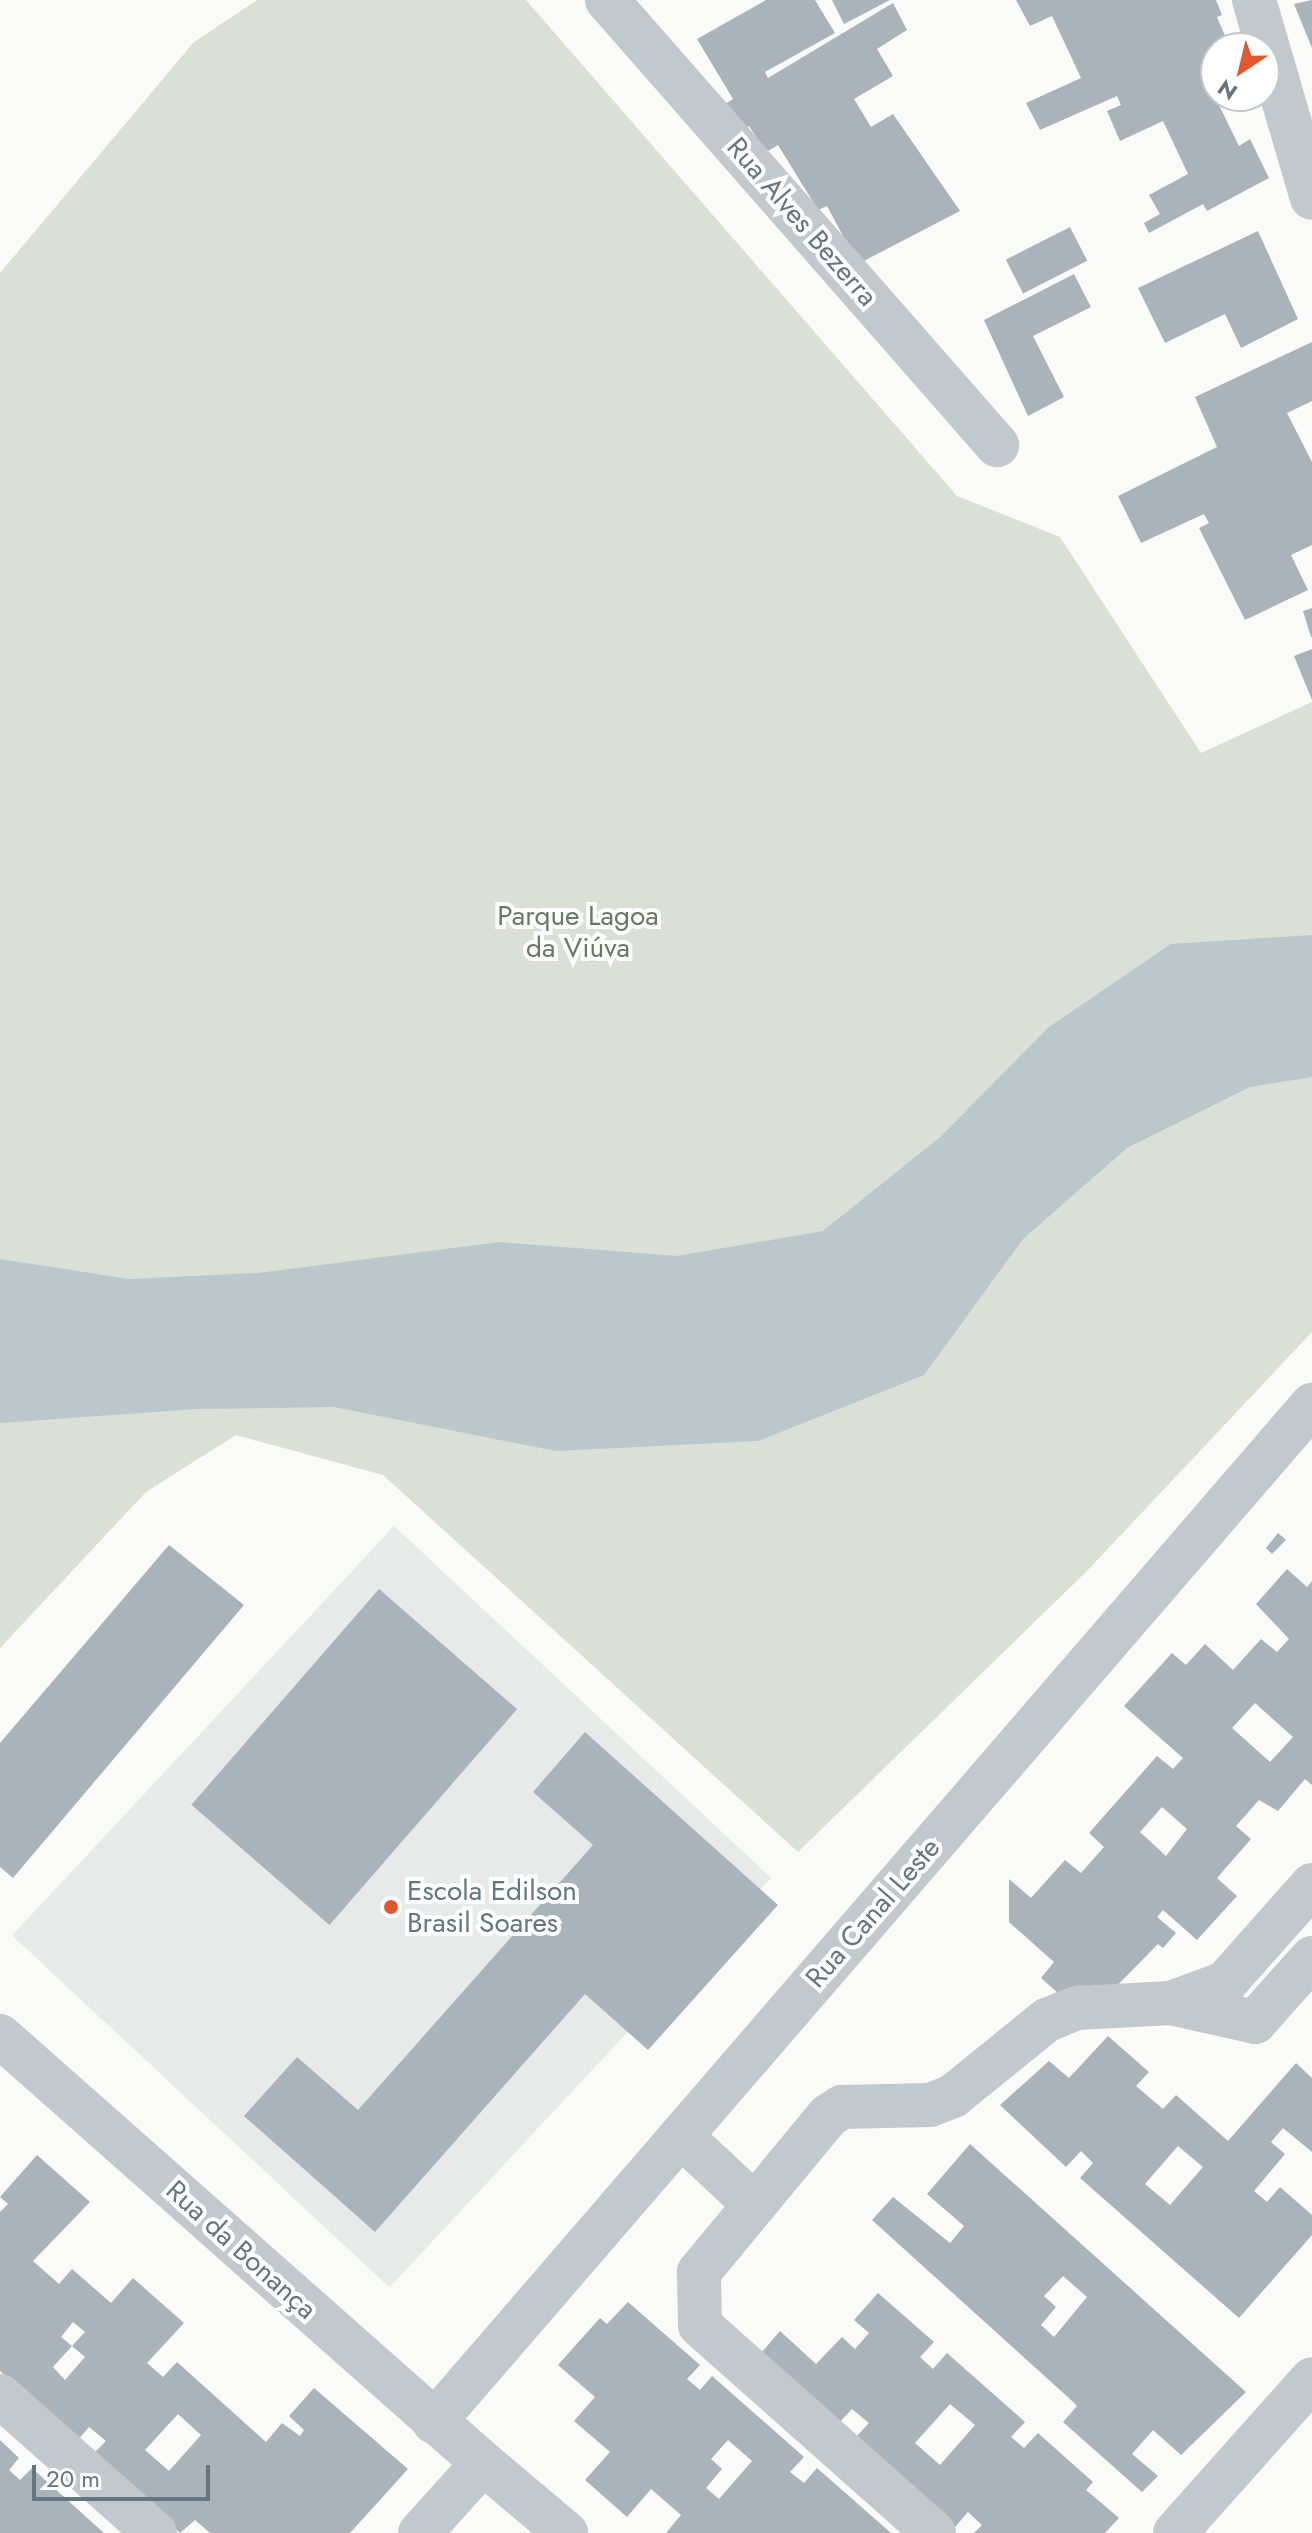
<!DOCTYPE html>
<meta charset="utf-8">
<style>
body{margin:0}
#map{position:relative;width:1312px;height:2533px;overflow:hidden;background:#fafaf8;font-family:Jost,sans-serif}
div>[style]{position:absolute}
.built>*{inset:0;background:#e8e9e9;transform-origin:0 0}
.green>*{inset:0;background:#dadfd7}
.water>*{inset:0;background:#bbc7cb}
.building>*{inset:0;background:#aab3b9;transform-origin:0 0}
.minor>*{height:44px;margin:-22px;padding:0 22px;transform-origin:22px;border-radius:22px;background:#c3c8cc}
.dots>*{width:22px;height:22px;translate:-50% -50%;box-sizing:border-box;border:4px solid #fff;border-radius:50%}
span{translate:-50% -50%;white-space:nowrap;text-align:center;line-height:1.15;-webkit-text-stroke:8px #fff;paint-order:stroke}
.street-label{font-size:28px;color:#657683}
.park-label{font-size:28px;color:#687a64}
.poi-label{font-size:28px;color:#657683}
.left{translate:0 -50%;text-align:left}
.north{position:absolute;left:1200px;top:32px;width:80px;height:80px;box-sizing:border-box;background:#fff;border:2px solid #c1c8cd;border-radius:50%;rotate:215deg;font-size:22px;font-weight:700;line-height:32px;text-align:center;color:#657683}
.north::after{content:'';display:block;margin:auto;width:28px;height:36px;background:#e4572e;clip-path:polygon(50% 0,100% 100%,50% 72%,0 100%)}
.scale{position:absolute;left:32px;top:2465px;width:178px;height:36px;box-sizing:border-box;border:4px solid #657683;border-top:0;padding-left:10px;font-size:24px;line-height:28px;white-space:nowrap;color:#657683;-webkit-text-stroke:6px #fff;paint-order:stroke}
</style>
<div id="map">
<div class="built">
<div style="left:394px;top:1526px;width:516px;height:560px;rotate:43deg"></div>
</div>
<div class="green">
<div style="clip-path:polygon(257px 0,526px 0,957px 496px,1060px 537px,1201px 753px,1312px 702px,1312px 1332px,1086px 1572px,798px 1852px,383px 1475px,236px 1435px,146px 1492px,0 1648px,0 273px,194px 42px)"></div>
</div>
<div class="water">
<div style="clip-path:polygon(1312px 935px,1312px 1077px,1250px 1087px,1127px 1148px,1023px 1239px,924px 1375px,758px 1441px,556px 1451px,334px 1407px,197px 1409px,0 1423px,0 1259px,129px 1279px,258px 1273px,500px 1242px,677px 1256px,823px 1231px,939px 1138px,1049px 1027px,1171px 944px)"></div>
</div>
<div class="building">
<div style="clip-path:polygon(766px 0,815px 0,835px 33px,765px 72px,768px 78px,893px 3px,907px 30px,877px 49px,893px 76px,854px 99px,871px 127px,893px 114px,960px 211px,858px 264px,827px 206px,818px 210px,778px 145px,766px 152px,749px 126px,739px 132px,722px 106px,733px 99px,697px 39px)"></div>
<div style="clip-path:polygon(832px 0,890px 0,844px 24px)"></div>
<div style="clip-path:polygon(1016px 0,1216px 0,1222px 15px,1217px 17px,1229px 45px,1210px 54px,1216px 66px,1215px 97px,1239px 146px,1250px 139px,1269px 178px,1207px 211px,1203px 204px,1149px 233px,1144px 223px,1160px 214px,1149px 195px,1188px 174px,1163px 121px,1120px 141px,1107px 111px,1121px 105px,1117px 96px,1040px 130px,1026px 103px,1081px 78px,1052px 16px,1030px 26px)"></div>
<div style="clip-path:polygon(1312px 0,1312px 48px,1294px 4px)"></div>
<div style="left:1070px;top:227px;width:38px;height:72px;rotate:63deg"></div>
<div style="clip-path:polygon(1258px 231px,1298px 319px,1241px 348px,1225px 314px,1165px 343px,1138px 288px)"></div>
<div style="clip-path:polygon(1074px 274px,1091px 307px,1033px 336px,1064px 397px,1028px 416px,984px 320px)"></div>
<div style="clip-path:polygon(1312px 342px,1312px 401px,1287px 413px,1312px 462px,1312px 545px,1291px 555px,1308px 590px,1245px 620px,1199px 528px,1209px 523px,1204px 514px,1141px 543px,1118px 496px,1217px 447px,1195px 397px)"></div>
<div style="clip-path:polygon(1312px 608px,1312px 637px,1311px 637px,1303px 611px)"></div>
<div style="clip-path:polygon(1312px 649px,1312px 700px,1294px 656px)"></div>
<div style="clip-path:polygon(1278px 1533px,1286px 1540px,1272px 1554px,1266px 1548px)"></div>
<div style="clip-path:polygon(169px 1545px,244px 1605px,13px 1878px,0 1867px,0 1743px)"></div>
<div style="clip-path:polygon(evenodd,1287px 1569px,1307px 1587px,1312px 1581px,1312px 1785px,1305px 1779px,1278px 1811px,1259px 1800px,1236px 1826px,1251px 1839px,1217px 1878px,1237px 1896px,1197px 1940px,1163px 1910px,1157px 1917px,1176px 1933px,1163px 1948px,1158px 1944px,1100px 2003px,1080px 1985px,1066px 2000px,1041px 1978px,1054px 1962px,1009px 1922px,1009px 1879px,1031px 1898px,1065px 1860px,1081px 1873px,1104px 1847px,1089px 1833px,1157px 1756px,1173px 1769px,1183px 1758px,1124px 1706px,1172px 1653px,1186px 1665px,1205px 1644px,1233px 1670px,1261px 1639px,1277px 1652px,1289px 1639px,1256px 1604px,1287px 1569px,1255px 1703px,1293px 1737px,1270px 1762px,1232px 1728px,1255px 1703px,1287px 1569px,1162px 1807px,1187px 1829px,1166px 1856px,1140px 1832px,1162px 1807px)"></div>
<div style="left:379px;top:1589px;width:183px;height:286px;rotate:41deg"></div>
<div style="clip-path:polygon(585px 1732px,778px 1905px,648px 2050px,585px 1994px,375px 2232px,244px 2116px,297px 2057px,358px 2110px,593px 1845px,533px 1792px)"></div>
<div style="clip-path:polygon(evenodd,1108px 2036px,1149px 2072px,1136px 2086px,1163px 2109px,1176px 2095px,1228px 2141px,1296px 2063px,1312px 2078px,1312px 2152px,1283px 2128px,1271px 2142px,1285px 2154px,1254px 2191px,1267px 2202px,1280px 2187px,1312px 2215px,1312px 2235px,1239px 2318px,1080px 2178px,1093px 2163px,1081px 2151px,1066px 2167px,1000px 2105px,1049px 2061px,1069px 2078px,1108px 2036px,1178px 2146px,1203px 2167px,1170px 2205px,1145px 2184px,1178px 2146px)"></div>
<div style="clip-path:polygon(evenodd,970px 2144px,1246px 2392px,1181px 2455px,1153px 2430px,1132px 2454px,1158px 2476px,1142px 2492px,1063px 2422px,1077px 2406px,1070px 2399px,872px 2220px,893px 2197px,950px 2243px,964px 2226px,927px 2194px,970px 2144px,1063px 2276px,1087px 2297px,1054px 2337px,1041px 2325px,1056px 2307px,1044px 2296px,1063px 2276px)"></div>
<div style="clip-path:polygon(evenodd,37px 2155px,90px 2202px,33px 2261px,59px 2284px,72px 2269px,111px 2303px,133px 2278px,184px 2323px,147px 2363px,163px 2377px,177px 2362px,266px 2442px,282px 2423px,300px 2436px,304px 2430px,289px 2416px,314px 2388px,408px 2469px,350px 2533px,210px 2533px,195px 2520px,180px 2533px,93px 2454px,106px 2441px,89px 2427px,77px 2441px,0 2371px,0 2212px,8px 2204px,0 2197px,37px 2155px,73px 2322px,85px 2332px,72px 2346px,61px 2337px,73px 2322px,37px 2155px,72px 2346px,85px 2357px,65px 2380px,53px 2367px,72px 2346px,37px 2155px,178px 2414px,201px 2435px,169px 2471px,145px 2450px,178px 2414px)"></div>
<div style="clip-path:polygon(evenodd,878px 2293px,934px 2342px,920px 2357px,933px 2369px,947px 2353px,1025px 2422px,1011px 2437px,1024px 2448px,1038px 2433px,1093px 2482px,1086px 2490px,1119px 2518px,1105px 2533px,974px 2533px,982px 2525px,968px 2512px,955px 2527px,855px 2438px,869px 2423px,852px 2409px,838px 2424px,762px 2352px,780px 2331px,816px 2364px,842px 2337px,855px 2349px,869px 2333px,854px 2320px,878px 2293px,950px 2404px,975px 2425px,940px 2465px,915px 2443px,950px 2404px)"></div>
<div style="clip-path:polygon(evenodd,628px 2302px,700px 2365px,687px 2379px,700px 2390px,712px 2376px,804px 2457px,790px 2472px,804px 2483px,817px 2468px,891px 2533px,666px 2533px,681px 2515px,651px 2489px,627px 2517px,585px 2480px,610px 2452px,574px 2421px,595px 2397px,558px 2365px,600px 2318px,607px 2324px,628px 2302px,728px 2440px,752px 2461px,719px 2499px,706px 2488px,722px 2469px,711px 2459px,728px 2440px)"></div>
<div style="clip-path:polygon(0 2440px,19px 2458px,9px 2470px,20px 2480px,32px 2468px,104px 2533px,0 2533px)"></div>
</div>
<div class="minor">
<div style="left:607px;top:0;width:592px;rotate:48.77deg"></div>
<div style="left:1254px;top:0;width:206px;rotate:73.7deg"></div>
<div style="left:1171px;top:2003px;width:86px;rotate:12.7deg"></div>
<div style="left:1255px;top:2022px;width:86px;rotate:-48.3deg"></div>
<div style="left:0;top:2036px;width:645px;rotate:41.48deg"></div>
<div style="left:681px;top:2136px;width:101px;rotate:43deg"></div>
<div style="left:0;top:2396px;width:207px;rotate:41.5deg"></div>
<div style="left:434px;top:2422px;width:1344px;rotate:-49.2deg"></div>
<div style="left:420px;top:2533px;width:94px;rotate:-48deg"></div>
<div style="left:483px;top:2463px;width:109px;rotate:40.1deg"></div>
<div style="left:934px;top:2533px;width:313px;rotate:-138.4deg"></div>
<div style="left:700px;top:2325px;width:53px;rotate:-91.1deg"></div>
<div style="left:699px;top:2272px;width:202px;rotate:-50.4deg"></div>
<div style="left:828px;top:2116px;width:17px;rotate:-33deg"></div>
<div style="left:842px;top:2107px;width:88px;rotate:-1.3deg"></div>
<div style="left:930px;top:2105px;width:25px;rotate:-21deg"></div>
<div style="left:953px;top:2096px;width:121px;rotate:-39deg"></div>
<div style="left:1047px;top:2020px;width:32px;rotate:-22deg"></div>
<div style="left:1077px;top:2008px;width:94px;rotate:-3deg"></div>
<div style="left:1171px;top:2003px;width:58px;rotate:-20.3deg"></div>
<div style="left:1225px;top:1983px;width:131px;rotate:-48.4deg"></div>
<div style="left:1175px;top:2533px;width:206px;rotate:-48.3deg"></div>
</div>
<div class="dots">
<div style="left:391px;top:1907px;background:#e4572e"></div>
</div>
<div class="street-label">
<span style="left:802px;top:222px;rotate:49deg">Rua Alves Bezerra</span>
<span style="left:873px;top:1913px;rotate:-49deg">Rua Canal Leste</span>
<span style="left:241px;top:2250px;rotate:42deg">Rua da Bonança</span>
</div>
<div class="park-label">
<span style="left:578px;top:932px">Parque Lagoa<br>da Viúva</span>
</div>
<div class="poi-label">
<span class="left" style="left:407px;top:1907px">Escola Edilson<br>Brasil Soares</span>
</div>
<div class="north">N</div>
<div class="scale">20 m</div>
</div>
